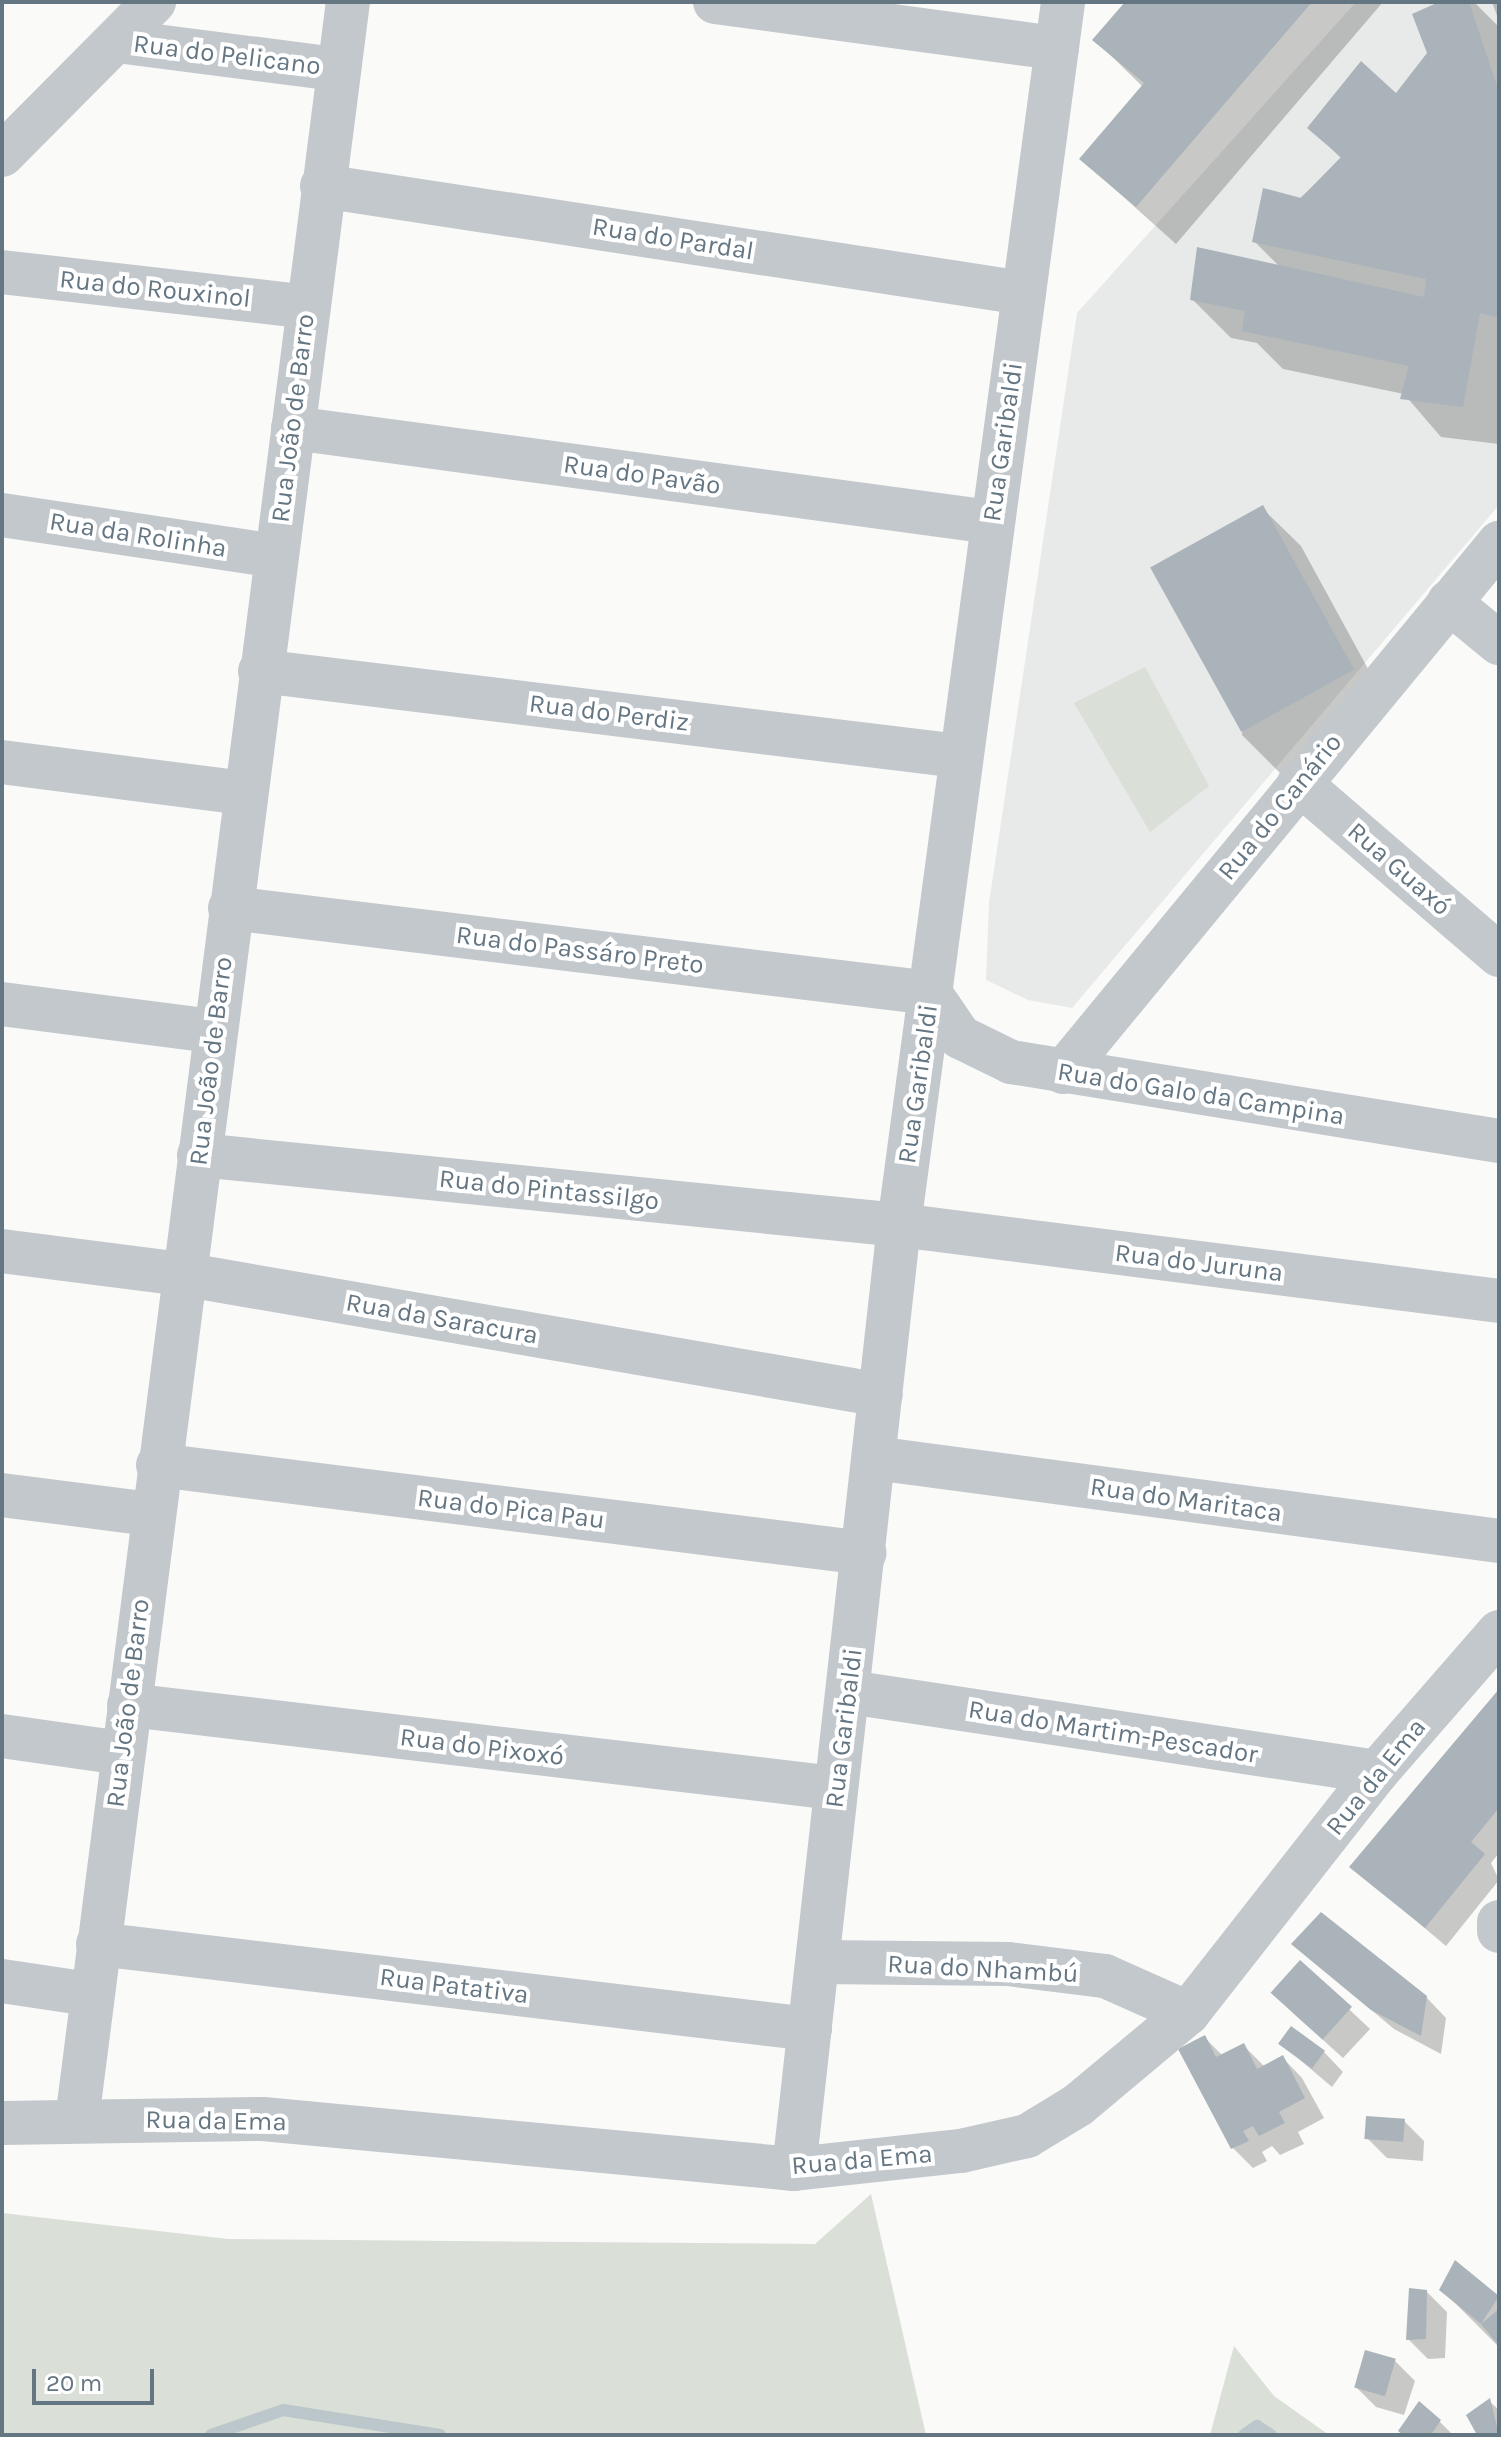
<!DOCTYPE html>
<meta charset="utf-8">
<style>
body{margin:0}
#map{position:relative;width:1501px;height:2437px;overflow:hidden;background:#fafaf8;font-family:Karla,sans-serif}
div>[style]{position:absolute}
.built>*{inset:0;background:#e8e9e9}
.green>*{inset:0;background:#dadfd7}
.shadow>*{inset:0;background:#0003}
.stream>*{height:12px;margin:-6px;padding:0 6px;transform-origin:6px;border-radius:6px;background:#bbc7cb}
.building>*{inset:0;background:#aab3b9;transform-origin:0 0}
.minor>*{height:44px;margin:-22px;padding:0 22px;transform-origin:22px;border-radius:22px;background:#c3c8cc}
span{translate:-50% -50%;white-space:nowrap;text-align:center;line-height:1.15;-webkit-text-stroke:8px #fff;paint-order:stroke}
.street-label{font-size:26px;color:#657683}
.frame{position:absolute;inset:0;border:4px solid #657683;pointer-events:none}
.scale{position:absolute;left:32px;top:2369px;width:122px;height:36px;box-sizing:border-box;border:4px solid #657683;border-top:0;padding-left:10px;font-size:24px;line-height:28px;white-space:nowrap;color:#657683;-webkit-text-stroke:6px #fff;paint-order:stroke}
</style>
<div id="map">
<div class="built">
<div style="clip-path:polygon(1356px 2px,1499px 2px,1499px 505px,1072px 1008px,1028px 1000px,986px 980px,989px 903px,1077px 313px)"></div>
</div>
<div class="green">
<div style="clip-path:polygon(1145px 667px,1209px 786px,1150px 832px,1074px 703px)"></div>
<div style="clip-path:polygon(871px 2194px,926px 2435px,2px 2435px,2px 2213px,228px 2239px,815px 2244px)"></div>
<div style="clip-path:polygon(1234px 2346px,1274px 2396px,1329px 2435px,1210px 2435px)"></div>
</div>
<div class="shadow">
<div style="clip-path:polygon(1128px 2px,1383px 2px,1176px 244px,1081px 159px,1143px 87px,1095px 40px)"></div>
<div style="clip-path:polygon(1444px 2px,1474px 2px,1499px 27px,1499px 444px,1441px 437px,1404px 394px,1283px 369px,1257px 343px,1231px 338px,1192px 299px,1280px 267px,1254px 241px,1342px 159px,1310px 128px,1397px 96px,1429px 53px)"></div>
<div style="clip-path:polygon(1492px 2px,1499px 2px,1499px 21px)"></div>
<div style="clip-path:polygon(1262px 508px,1301px 546px,1390px 709px,1281px 774px,1242px 735px)"></div>
<div style="clip-path:polygon(1499px 1697px,1499px 1853px,1491px 1863px,1499px 1880px,1446px 1946px,1352px 1867px)"></div>
<div style="clip-path:polygon(1293px 1944px,1426px 1997px,1446px 2018px,1441px 2054px,1394px 2029px)"></div>
<div style="clip-path:polygon(1300px 1963px,1370px 2029px,1343px 2058px,1293px 2013px)"></div>
<div style="clip-path:polygon(1205px 2038px,1223px 2056px,1244px 2046px,1265px 2067px,1283px 2058px,1302px 2078px,1324px 2118px,1298px 2132px,1304px 2144px,1280px 2155px,1272px 2146px,1262px 2152px,1267px 2161px,1253px 2168px,1233px 2148px,1181px 2050px)"></div>
<div style="clip-path:polygon(1280px 2043px,1324px 2052px,1343px 2072px,1332px 2087px)"></div>
<div style="clip-path:polygon(1404px 2121px,1424px 2141px,1423px 2161px,1387px 2158px,1367px 2138px)"></div>
<div style="clip-path:polygon(1455px 2263px,1499px 2298px,1499px 2347px,1442px 2290px)"></div>
<div style="clip-path:polygon(1427px 2292px,1447px 2312px,1445px 2358px,1428px 2359px,1408px 2339px)"></div>
<div style="clip-path:polygon(1395px 2361px,1415px 2381px,1404px 2415px,1376px 2407px,1356px 2387px)"></div>
<div style="clip-path:polygon(1489px 2401px,1499px 2410px,1499px 2435px,1479px 2435px)"></div>
<div style="clip-path:polygon(1439px 2421px,1453px 2435px,1405px 2435px)"></div>
</div>
<div class="stream">
<div style="left:211px;top:2435px;width:76px;rotate:-19.1deg"></div>
<div style="left:283px;top:2410px;width:159px;rotate:9deg"></div>
<div style="left:1244px;top:2435px;width:16px;rotate:-35deg"></div>
<div style="left:1257px;top:2426px;width:17px;rotate:33deg"></div>
</div>
<div class="building">
<div style="clip-path:polygon(1125px 2px,1312px 2px,1136px 207px,1079px 159px,1144px 83px,1092px 40px)"></div>
<div style="clip-path:polygon(1439px 2px,1469px 2px,1499px 92px,1499px 318px,1480px 313px,1463px 407px,1400px 399px,1409px 366px,1242px 331px,1245px 311px,1190px 300px,1197px 247px,1424px 297px,1426px 279px,1252px 242px,1263px 188px,1301px 198px,1341px 157px,1307px 128px,1361px 61px,1396px 93px,1427px 53px,1412px 14px)"></div>
<div style="left:1263px;top:505px;width:188px;height:129px;rotate:61deg"></div>
<div style="clip-path:polygon(1499px 1689px,1499px 1808px,1471px 1842px,1485px 1854px,1425px 1928px,1349px 1867px)"></div>
<div style="clip-path:polygon(1321px 1912px,1427px 1996px,1421px 2036px,1371px 2010px,1291px 1944px)"></div>
<div style="left:1300px;top:1960px;width:70px;height:44px;rotate:42deg"></div>
<div style="left:1291px;top:2026px;width:42px;height:22px;rotate:36deg"></div>
<div style="clip-path:polygon(1205px 2035px,1216px 2057px,1244px 2043px,1257px 2069px,1283px 2055px,1305px 2098px,1279px 2112px,1285px 2123px,1259px 2136px,1253px 2126px,1243px 2131px,1249px 2141px,1231px 2149px,1178px 2049px)"></div>
<div style="left:1366px;top:2116px;width:39px;height:23px;rotate:4deg"></div>
<div style="clip-path:polygon(1455px 2260px,1499px 2296px,1481px 2324px,1439px 2290px)"></div>
<div style="clip-path:polygon(1409px 2288px,1427px 2290px,1426px 2339px,1406px 2340px)"></div>
<div style="clip-path:polygon(1499px 2309px,1499px 2346px,1481px 2324px)"></div>
<div style="left:1365px;top:2350px;width:32px;height:39px;rotate:16deg"></div>
<div style="clip-path:polygon(1490px 2398px,1499px 2435px,1477px 2435px,1466px 2415px)"></div>
<div style="clip-path:polygon(1419px 2401px,1441px 2420px,1431px 2435px,1403px 2435px,1398px 2431px)"></div>
</div>
<div class="minor">
<div style="left:715px;top:2px;width:345px;rotate:7.7deg"></div>
<div style="left:117px;top:41px;width:222px;rotate:7.3deg"></div>
<div style="left:2px;top:155px;width:216px;rotate:-45.2deg"></div>
<div style="left:322px;top:186px;width:710px;rotate:8.67deg"></div>
<div style="left:2px;top:272px;width:308px;rotate:6.5deg"></div>
<div style="left:293px;top:428px;width:704px;rotate:7.67deg"></div>
<div style="left:2px;top:515px;width:276px;rotate:8.5deg"></div>
<div style="left:1449px;top:602px;width:65px;rotate:39.4deg"></div>
<div style="left:260px;top:671px;width:703px;rotate:6.94deg"></div>
<div style="left:2px;top:762px;width:243px;rotate:7.3deg"></div>
<div style="left:1299px;top:783px;width:264px;rotate:40.7deg"></div>
<div style="left:230px;top:908px;width:705px;rotate:6.92deg"></div>
<div style="left:930px;top:993px;width:53px;rotate:55.7deg"></div>
<div style="left:960px;top:1037px;width:57px;rotate:26.1deg"></div>
<div style="left:1011px;top:1062px;width:494px;rotate:9.2deg"></div>
<div style="left:2px;top:1004px;width:213px;rotate:7.3deg"></div>
<div style="left:1063px;top:1072px;width:686px;rotate:-50.5deg"></div>
<div style="left:199px;top:1155px;width:703px;rotate:5.71deg"></div>
<div style="left:899px;top:1225px;width:605px;rotate:7.22deg"></div>
<div style="left:2px;top:1251px;width:181px;rotate:7.3deg"></div>
<div style="left:182px;top:1274px;width:709px;rotate:9.82deg"></div>
<div style="left:874px;top:1458px;width:630px;rotate:7.56deg"></div>
<div style="left:158px;top:1465px;width:712px;rotate:7.1deg"></div>
<div style="left:2px;top:1495px;width:150px;rotate:7.3deg"></div>
<div style="left:849px;top:1692px;width:534px;rotate:8.62deg"></div>
<div style="left:129px;top:1705px;width:711px;rotate:6.71deg"></div>
<div style="left:2px;top:1736px;width:121px;rotate:8.1deg"></div>
<div style="left:1499px;top:1922px;width:9px;rotate:90deg"></div>
<div style="left:98px;top:1944px;width:717px;rotate:6.81deg"></div>
<div style="left:819px;top:1962px;width:189px;rotate:0.6deg"></div>
<div style="left:1008px;top:1964px;width:98px;rotate:7.1deg"></div>
<div style="left:1105px;top:1976px;width:91px;rotate:24deg"></div>
<div style="left:2px;top:1981px;width:88px;rotate:8.5deg"></div>
<div style="left:77px;top:2120px;width:2135px;rotate:-82.71deg"></div>
<div style="left:2px;top:2123px;width:261px;rotate:-0.9deg"></div>
<div style="left:263px;top:2119px;width:533px;rotate:5.38deg"></div>
<div style="left:794px;top:2169px;width:168px;rotate:-6.2deg"></div>
<div style="left:961px;top:2151px;width:68px;rotate:-12.8deg"></div>
<div style="left:1027px;top:2136px;width:60px;rotate:-31.3deg"></div>
<div style="left:1078px;top:2105px;width:143px;rotate:-39.9deg"></div>
<div style="left:1188px;top:2013px;width:306px;rotate:-51.9deg"></div>
<div style="left:1377px;top:1772px;width:186px;rotate:-48.9deg"></div>
<div style="left:794px;top:2169px;width:950px;rotate:-83.65deg"></div>
<div style="left:899px;top:1225px;width:1234px;rotate:-82.36deg"></div>
</div>
<div class="street-label">
<span style="left:227px;top:55px;rotate:7deg">Rua do Pelicano</span>
<span style="left:673px;top:239px;rotate:9deg">Rua do Pardal</span>
<span style="left:155px;top:289px;rotate:6deg">Rua do Rouxinol</span>
<span style="left:293px;top:418px;rotate:-83deg">Rua João de Barro</span>
<span style="left:1003px;top:442px;rotate:-82deg">Rua Garibaldi</span>
<span style="left:642px;top:475px;rotate:8deg">Rua do Pavão</span>
<span style="left:138px;top:535px;rotate:9deg">Rua da Rolinha</span>
<span style="left:609px;top:713px;rotate:7deg">Rua do Perdiz</span>
<span style="left:1280px;top:807px;rotate:-51deg">Rua do Canário</span>
<span style="left:1399px;top:869px;rotate:41deg">Rua Guaxó</span>
<span style="left:580px;top:950px;rotate:7deg">Rua do Passáro Preto</span>
<span style="left:211px;top:1061px;rotate:-83deg">Rua João de Barro</span>
<span style="left:918px;top:1084px;rotate:-82deg">Rua Garibaldi</span>
<span style="left:1201px;top:1094px;rotate:9deg">Rua do Galo da Campina</span>
<span style="left:549px;top:1190px;rotate:6deg">Rua do Pintassilgo</span>
<span style="left:1199px;top:1263px;rotate:7deg">Rua do Juruna</span>
<span style="left:442px;top:1319px;rotate:10deg">Rua da Saracura</span>
<span style="left:1186px;top:1500px;rotate:8deg">Rua do Maritaca</span>
<span style="left:511px;top:1509px;rotate:7deg">Rua do Pica Pau</span>
<span style="left:128px;top:1703px;rotate:-83deg">Rua João de Barro</span>
<span style="left:844px;top:1728px;rotate:-83deg">Rua Garibaldi</span>
<span style="left:1113px;top:1732px;rotate:9deg">Rua do Martim-Pescador</span>
<span style="left:482px;top:1747px;rotate:7deg">Rua do Pixoxó</span>
<span style="left:1376px;top:1777px;rotate:-51deg">Rua da Ema</span>
<span style="left:983px;top:1969px;rotate:3deg">Rua do Nhambú</span>
<span style="left:454px;top:1986px;rotate:7deg">Rua Patativa</span>
<span style="left:216px;top:2121px;rotate:1deg">Rua da Ema</span>
<span style="left:862px;top:2160px;rotate:-5deg">Rua da Ema</span>
</div>
<div class="frame"></div>
<div class="scale">20 m</div>
</div>
